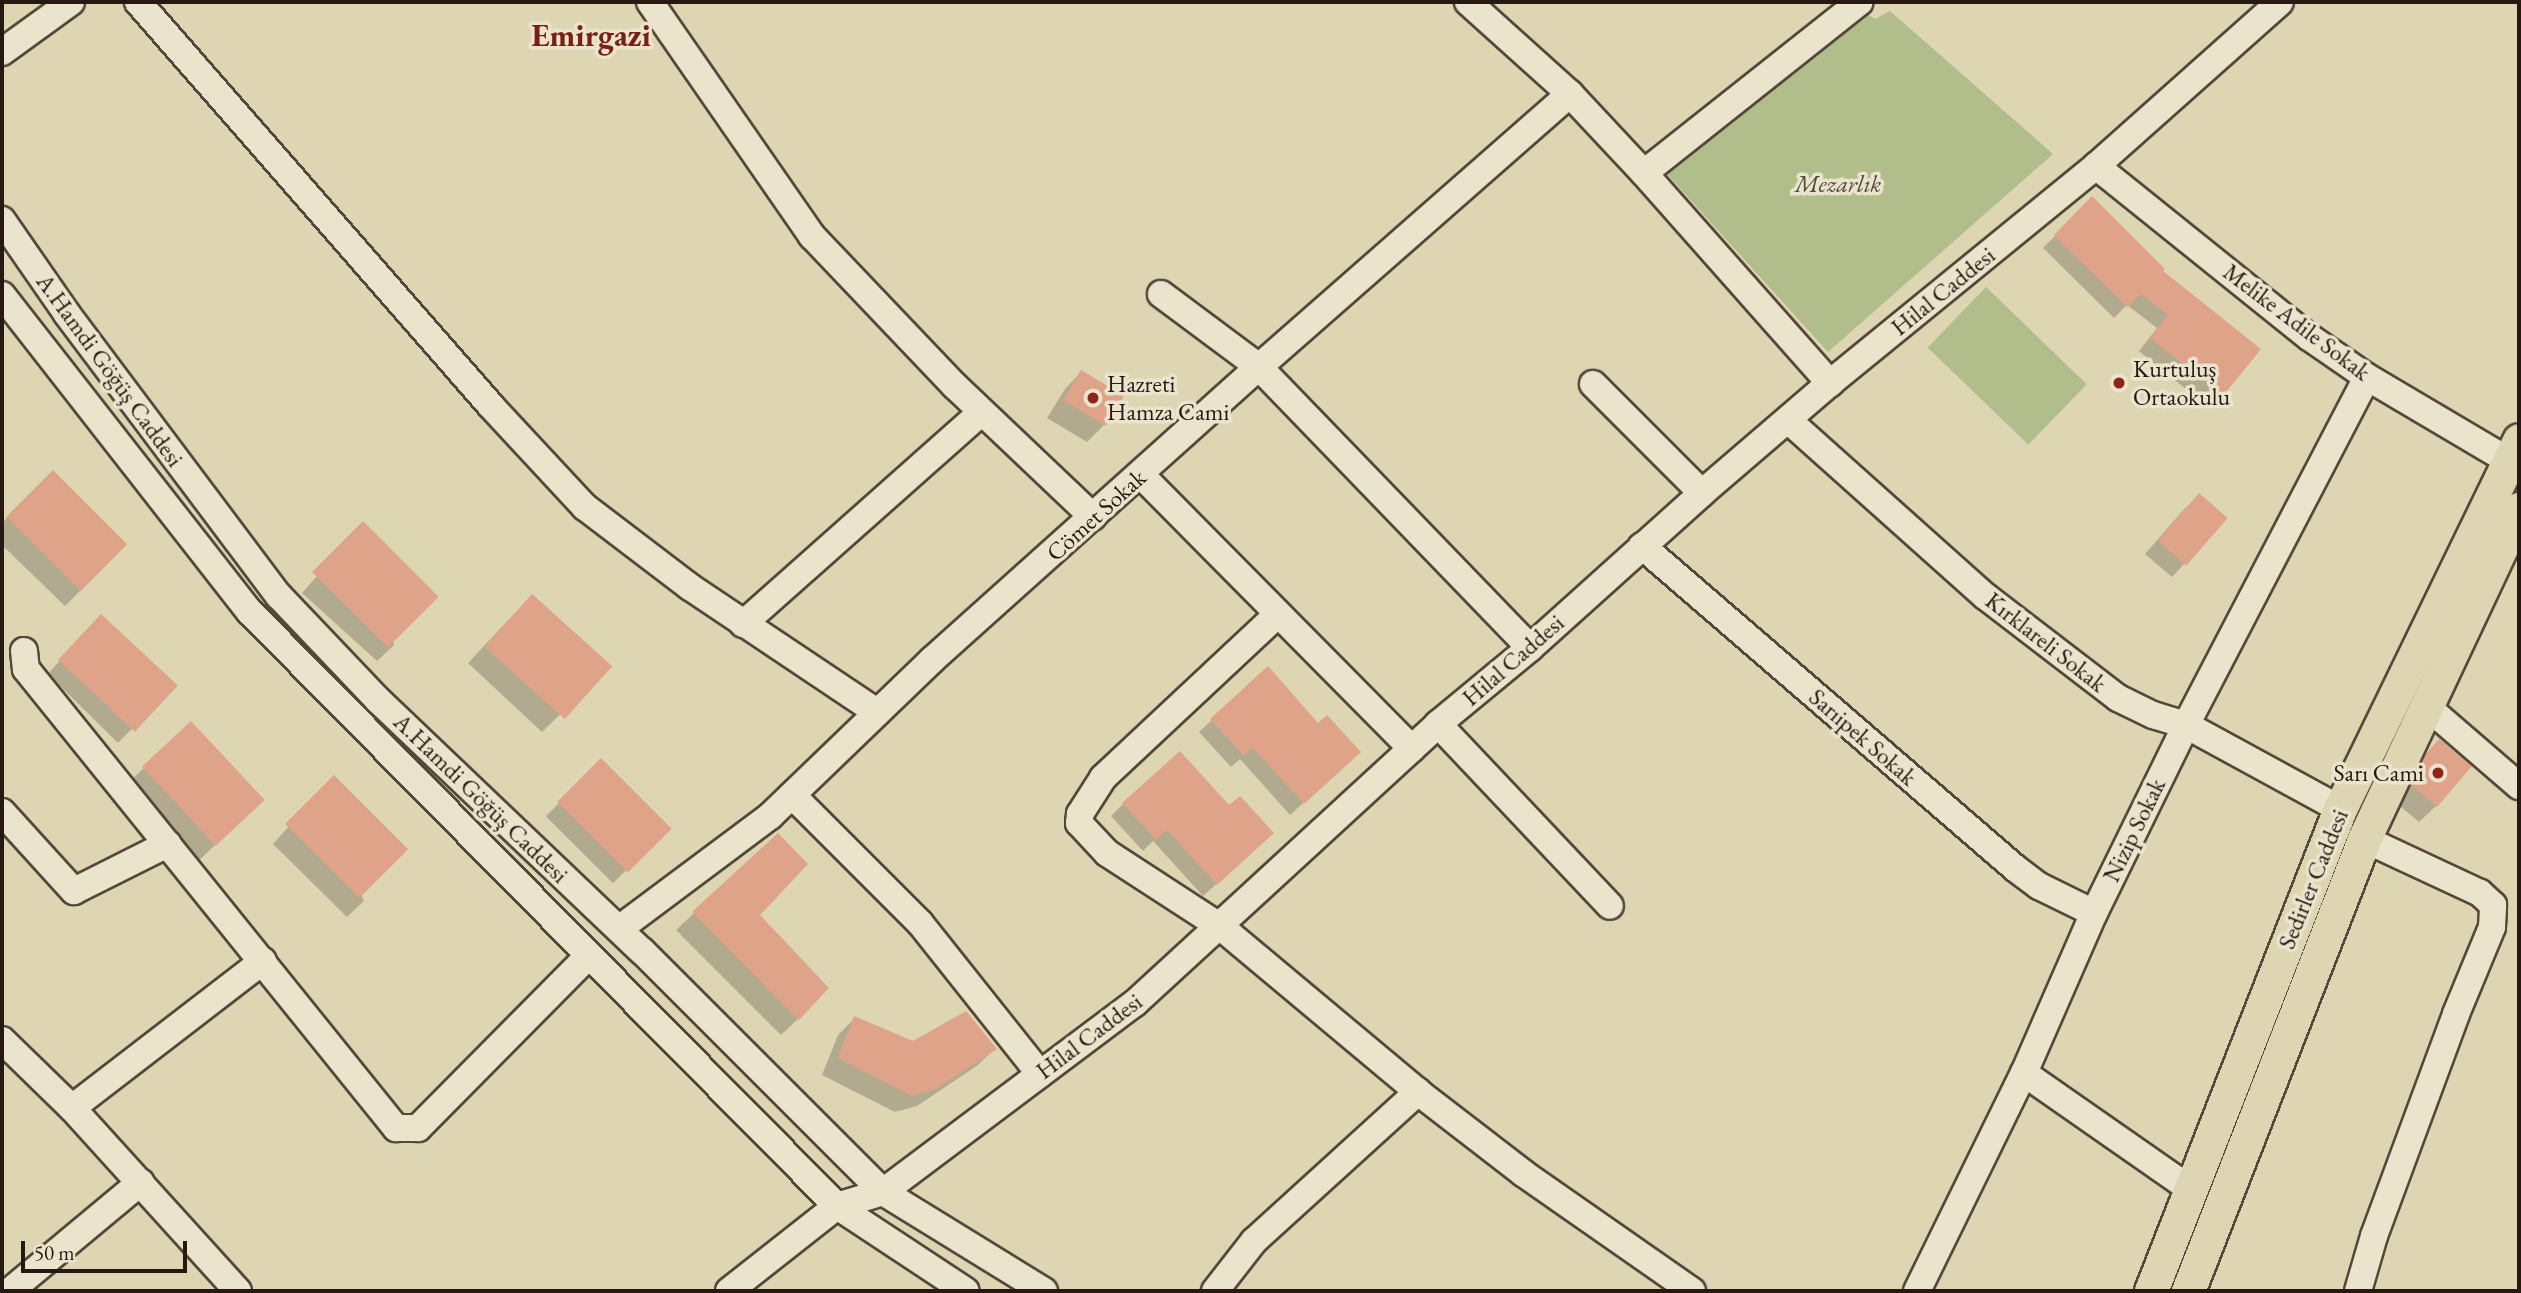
<!DOCTYPE html>
<meta charset="utf-8">
<style>
body{margin:0}
#map{position:relative;width:2521px;height:1293px;overflow:hidden;background:#ded5b2;font-family:"EB Garamond",serif}
div>[style]{position:absolute}
.green>*{inset:0;background:#b2bd8c;transform-origin:0 0}
.shadow>*{inset:0;background:#0003;transform-origin:0 0}
.building>*{inset:0;background:#dea389;transform-origin:0 0}
.roads{filter:drop-shadow(2px 0 #55473a) drop-shadow(-2px 0 #55473a) drop-shadow(0 2px #55473a) drop-shadow(0 -2px #55473a)}
.minor>*{height:26px;margin:-13px;padding:0 13px;transform-origin:13px;border-radius:13px;background:#eae4cd}
.major>*{height:33px;margin:-16.5px;padding:0 16.5px;transform-origin:16.5px;border-radius:16.5px;background:#ded5b2}
.dots>*{width:19px;height:19px;translate:-50% -50%;box-sizing:border-box;border:4px solid #eae4cd;border-radius:50%}
span{translate:-50% -50%;white-space:nowrap;text-align:center;line-height:1.15;-webkit-text-stroke:7px #eae4cd;paint-order:stroke}
.park-label{font-size:24px;color:#514a37;font-style:italic}
.street-label{font-size:24px;color:#271812}
.poi-label{font-size:24px;color:#271812}
.left{translate:0 -50%;text-align:left}
.right{translate:-100% -50%;text-align:right}
.district-label{font-size:32px;color:#7a1f14;font-weight:700}
.frame{position:absolute;inset:0;border:4px solid #271812;pointer-events:none}
.scale{position:absolute;left:21px;top:1241px;width:166px;height:32px;box-sizing:border-box;border:4px solid #271812;border-top:0;padding-left:9px;font-size:21px;line-height:24px;white-space:nowrap;color:#271812;-webkit-text-stroke:5px #eae4cd;paint-order:stroke}
</style>
<div id="map">
<div class="green">
<div style="clip-path:polygon(1863px 11px,1875px 19px,1890px 11px,2053px 154px,1828px 352px,1665px 172px)"></div>
<div style="left:1986px;top:287px;width:140px;height:84px;rotate:44deg"></div>
</div>
<div class="shadow">
<div style="clip-path:polygon(2092px 199px,2160px 271px,2258px 350px,2209px 408px,2139px 351px,2157px 328px,2127px 305px,2114px 318px,2043px 248px)"></div>
<div style="clip-path:polygon(1081px 372px,1104px 425px,1087px 442px,1047px 418px,1065px 389px)"></div>
<div style="clip-path:polygon(53px 472px,82px 589px,65px 606px,2px 545px,2px 523px)"></div>
<div style="clip-path:polygon(2186px 507px,2184px 564px,2172px 577px,2145px 554px)"></div>
<div style="clip-path:polygon(363px 524px,394px 645px,377px 661px,302px 593px)"></div>
<div style="clip-path:polygon(515px 613px,609px 667px,542px 732px,468px 663px)"></div>
<div style="clip-path:polygon(88px 629px,174px 686px,118px 743px,48px 674px)"></div>
<div style="clip-path:polygon(1212px 720px,1346px 764px,1290px 815px,1240px 759px,1231px 767px,1199px 732px)"></div>
<div style="left:174px;top:740px;width:105px;height:65px;rotate:47deg"></div>
<div style="clip-path:polygon(2439px 741px,2436px 806px,2419px 822px,2395px 802px,2408px 775px)"></div>
<div style="left:601px;top:761px;width:95px;height:78px;rotate:45deg"></div>
<div style="clip-path:polygon(318px 794px,364px 901px,347px 917px,273px 844px)"></div>
<div style="clip-path:polygon(1123px 804px,1259px 846px,1203px 896px,1153px 841px,1143px 851px,1111px 816px)"></div>
<div style="clip-path:polygon(778px 835px,758px 915px,798px 1019px,781px 1035px,676px 930px)"></div>
<div style="clip-path:polygon(855px 1018px,913px 1043px,994px 1049px,978px 1065px,917px 1106px,895px 1112px,822px 1075px,838px 1035px)"></div>
</div>
<div class="building">
<div style="clip-path:polygon(2092px 196px,2165px 269px,2163px 271px,2261px 349px,2223px 396px,2150px 338px,2168px 315px,2141px 294px,2127px 307px,2054px 235px)"></div>
<div style="left:1081px;top:370px;width:50px;height:35px;rotate:31deg"></div>
<div style="left:53px;top:470px;width:105px;height:66px;rotate:45deg"></div>
<div style="left:2199px;top:493px;width:38px;height:63px;rotate:41deg"></div>
<div style="left:363px;top:521px;width:107px;height:72px;rotate:45deg"></div>
<div style="left:532px;top:594px;width:108px;height:71px;rotate:42deg"></div>
<div style="left:101px;top:614px;width:105px;height:63px;rotate:43deg"></div>
<div style="clip-path:polygon(1268px 666px,1318px 723px,1327px 715px,1361px 752px,1304px 804px,1253px 748px,1244px 756px,1210px 719px)"></div>
<div style="left:191px;top:721px;width:108px;height:67px;rotate:47deg"></div>
<div style="clip-path:polygon(2439px 739px,2472px 766px,2437px 807px,2411px 785px,2424px 756px)"></div>
<div style="clip-path:polygon(1180px 751px,1229px 805px,1240px 796px,1274px 833px,1217px 885px,1167px 830px,1156px 840px,1122px 803px)"></div>
<div style="left:601px;top:758px;width:100px;height:62px;rotate:45deg"></div>
<div style="left:334px;top:775px;width:105px;height:69px;rotate:45deg"></div>
<div style="clip-path:polygon(778px 833px,808px 864px,760px 915px,829px 988px,799px 1020px,692px 912px)"></div>
<div style="clip-path:polygon(966px 1011px,997px 1049px,936px 1089px,912px 1096px,838px 1058px,854px 1016px,913px 1041px)"></div>
</div>
<div class="roads">
<div class="minor">
<div style="left:138px;top:2px;width:536px;rotate:48.85deg"></div>
<div style="left:491px;top:406px;width:138px;rotate:47.1deg"></div>
<div style="left:585px;top:507px;width:132px;rotate:37.3deg"></div>
<div style="left:690px;top:587px;width:225px;rotate:33.8deg"></div>
<div style="left:650px;top:2px;width:285px;rotate:55.3deg"></div>
<div style="left:812px;top:236px;width:207px;rotate:46.4deg"></div>
<div style="left:955px;top:386px;width:190px;rotate:43.5deg"></div>
<div style="left:1468px;top:2px;width:137px;rotate:42deg"></div>
<div style="left:1570px;top:94px;width:108px;rotate:46.9deg"></div>
<div style="left:1644px;top:173px;width:275px;rotate:-38.4deg"></div>
<div style="left:2px;top:52px;width:85px;rotate:-35.9deg"></div>
<div style="left:2096px;top:166px;width:273px;rotate:38.8deg"></div>
<div style="left:2309px;top:337px;width:70px;rotate:34.6deg"></div>
<div style="left:2367px;top:377px;width:165px;rotate:30.6deg"></div>
<div style="left:1644px;top:173px;width:281px;rotate:48.5deg"></div>
<div style="left:2px;top:220px;width:114px;rotate:55.3deg"></div>
<div style="left:67px;top:314px;width:353px;rotate:53.1deg"></div>
<div style="left:279px;top:596px;width:144px;rotate:46.4deg"></div>
<div style="left:378px;top:700px;width:364px;rotate:43.6deg"></div>
<div style="left:642px;top:951px;width:341px;rotate:45deg"></div>
<div style="left:883px;top:1192px;width:189px;rotate:31.6deg"></div>
<div style="left:1161px;top:294px;width:122px;rotate:36.7deg"></div>
<div style="left:1259px;top:367px;width:390px;rotate:46deg"></div>
<div style="left:2px;top:295px;width:402px;rotate:52deg"></div>
<div style="left:250px;top:612px;width:835px;rotate:45.34deg"></div>
<div style="left:837px;top:1206px;width:154px;rotate:33.4deg"></div>
<div style="left:1593px;top:384px;width:154px;rotate:45deg"></div>
<div style="left:1788px;top:420px;width:264px;rotate:41.8deg"></div>
<div style="left:1985px;top:596px;width:168px;rotate:37.5deg"></div>
<div style="left:2118px;top:698px;width:39px;rotate:26deg"></div>
<div style="left:2153px;top:715px;width:34px;rotate:17deg"></div>
<div style="left:2186px;top:725px;width:175px;rotate:28.6deg"></div>
<div style="left:1141px;top:475px;width:385px;rotate:45.3deg"></div>
<div style="left:1642px;top:546px;width:493px;rotate:40.8deg"></div>
<div style="left:2015px;top:868px;width:30px;rotate:37deg"></div>
<div style="left:2039px;top:886px;width:61px;rotate:26.1deg"></div>
<div style="left:1278px;top:614px;width:240px;rotate:136.9deg"></div>
<div style="left:1103px;top:778px;width:43px;rotate:122.6deg"></div>
<div style="left:1080px;top:814px;width:9px;rotate:96deg"></div>
<div style="left:1079px;top:823px;width:41px;rotate:47deg"></div>
<div style="left:1107px;top:853px;width:136px;rotate:33deg"></div>
<div style="left:1221px;top:927px;width:257px;rotate:39.9deg"></div>
<div style="left:1418px;top:1092px;width:133px;rotate:37.6deg"></div>
<div style="left:1523px;top:1173px;width:206px;rotate:34.9deg"></div>
<div style="left:743px;top:624px;width:319px;rotate:-41.6deg"></div>
<div style="left:24px;top:651px;width:18px;rotate:84deg"></div>
<div style="left:26px;top:669px;width:590px;rotate:51.13deg"></div>
<div style="left:396px;top:1128px;width:22px"></div>
<div style="left:418px;top:1128px;width:243px;rotate:-45.3deg"></div>
<div style="left:2425px;top:705px;width:124px;rotate:40.8deg"></div>
<div style="left:1438px;top:724px;width:250px;rotate:46.6deg"></div>
<div style="left:792px;top:795px;width:181px;rotate:45deg"></div>
<div style="left:920px;top:923px;width:193px;rotate:51.5deg"></div>
<div style="left:2px;top:812px;width:107px;rotate:47.7deg"></div>
<div style="left:74px;top:891px;width:105px;rotate:-26.6deg"></div>
<div style="left:619px;top:929px;width:189px;rotate:-36.8deg"></div>
<div style="left:770px;top:816px;width:225px;rotate:-43.9deg"></div>
<div style="left:932px;top:660px;width:439px;rotate:-41.9deg"></div>
<div style="left:1259px;top:367px;width:414px;rotate:-41.3deg"></div>
<div style="left:2px;top:1040px;width:98px;rotate:44.2deg"></div>
<div style="left:72px;top:1108px;width:247px;rotate:47.8deg"></div>
<div style="left:2024px;top:1073px;width:203px;rotate:34.9deg"></div>
<div style="left:72px;top:1108px;width:241px;rotate:-37.6deg"></div>
<div style="left:10px;top:1291px;width:170px;rotate:-39.8deg"></div>
<div style="left:729px;top:1291px;width:137px;rotate:-38.2deg"></div>
<div style="left:837px;top:1206px;width:48px;rotate:-16.9deg"></div>
<div style="left:883px;top:1192px;width:315px;rotate:-36.9deg"></div>
<div style="left:1135px;top:1003px;width:412px;rotate:-42.6deg"></div>
<div style="left:1438px;top:724px;width:119px;rotate:-39.6deg"></div>
<div style="left:1530px;top:648px;width:232px;rotate:-42deg"></div>
<div style="left:1702px;top:493px;width:169px;rotate:-40.7deg"></div>
<div style="left:1830px;top:383px;width:343px;rotate:-39.2deg"></div>
<div style="left:2096px;top:166px;width:246px;rotate:-41.7deg"></div>
<div style="left:1215px;top:1291px;width:63px;rotate:-52deg"></div>
<div style="left:1254px;top:1241px;width:222px;rotate:-42.3deg"></div>
<div style="left:1917px;top:1291px;width:243px;rotate:-63.9deg"></div>
<div style="left:2024px;top:1073px;width:175px;rotate:-66.4deg"></div>
<div style="left:2094px;top:913px;width:209px;rotate:-63.9deg"></div>
<div style="left:2186px;top:725px;width:392px;rotate:-62.5deg"></div>
<div style="left:2358px;top:1291px;width:57px;rotate:-73.8deg"></div>
<div style="left:2374px;top:1236px;width:237px;rotate:-69.7deg"></div>
<div style="left:2456px;top:1014px;width:94px;rotate:-67.5deg"></div>
<div style="left:2492px;top:927px;width:22px;rotate:-87deg"></div>
<div style="left:2493px;top:905px;width:18px;rotate:-137deg"></div>
<div style="left:2480px;top:893px;width:128px;rotate:-155deg"></div>
</div>
<div class="major">
<div style="left:2151px;top:1291px;width:518px;rotate:-68.59deg"></div>
<div style="left:2340px;top:809px;width:410px;rotate:-64.1deg"></div>
<div style="left:2188px;top:1291px;width:485px;rotate:-68.7deg"></div>
<div style="left:2364px;top:839px;width:365px;rotate:-64.8deg"></div>
</div>
</div>
<div class="dots">
<div style="left:2119px;top:383px;background:#8f2418"></div>
<div style="left:1093px;top:398px;background:#8f2418"></div>
<div style="left:2438px;top:773px;background:#8f2418"></div>
</div>
<div class="park-label">
<span style="left:1838px;top:184px">Mezarlık</span>
</div>
<div class="street-label">
<span style="left:1943px;top:291px;rotate:-39deg">Hilal Caddesi</span>
<span style="left:2297px;top:322px;rotate:37deg">Melike Adile Sokak</span>
<span style="left:110px;top:370px;rotate:54deg">A.Hamdi Göğüş Caddesi</span>
<span style="left:1096px;top:515px;rotate:-42deg">Cömet Sokak</span>
<span style="left:2046px;top:642px;rotate:38deg">Kırklareli Sokak</span>
<span style="left:1513px;top:660px;rotate:-41deg">Hilal Caddesi</span>
<span style="left:1863px;top:737px;rotate:41deg">Sarıipek Sokak</span>
<span style="left:481px;top:798px;rotate:44deg">A.Hamdi Göğüş Caddesi</span>
<span style="left:2134px;top:830px;rotate:-64deg">Nizip Sokak</span>
<span style="left:2313px;top:879px;rotate:-68deg">Sedirler Caddesi</span>
<span style="left:1089px;top:1036px;rotate:-37deg">Hilal Caddesi</span>
</div>
<div class="poi-label">
<span class="left" style="left:2133px;top:383px">Kurtuluş<br>Ortaokulu</span>
<span class="left" style="left:1107px;top:398px">Hazreti<br>Hamza Cami</span>
<span class="right" style="left:2424px;top:773px">Sarı Cami</span>
</div>
<div class="district-label">
<span style="left:591px;top:35px">Emirgazi</span>
</div>
<div class="frame"></div>
<div class="scale">50 m</div>
</div>
